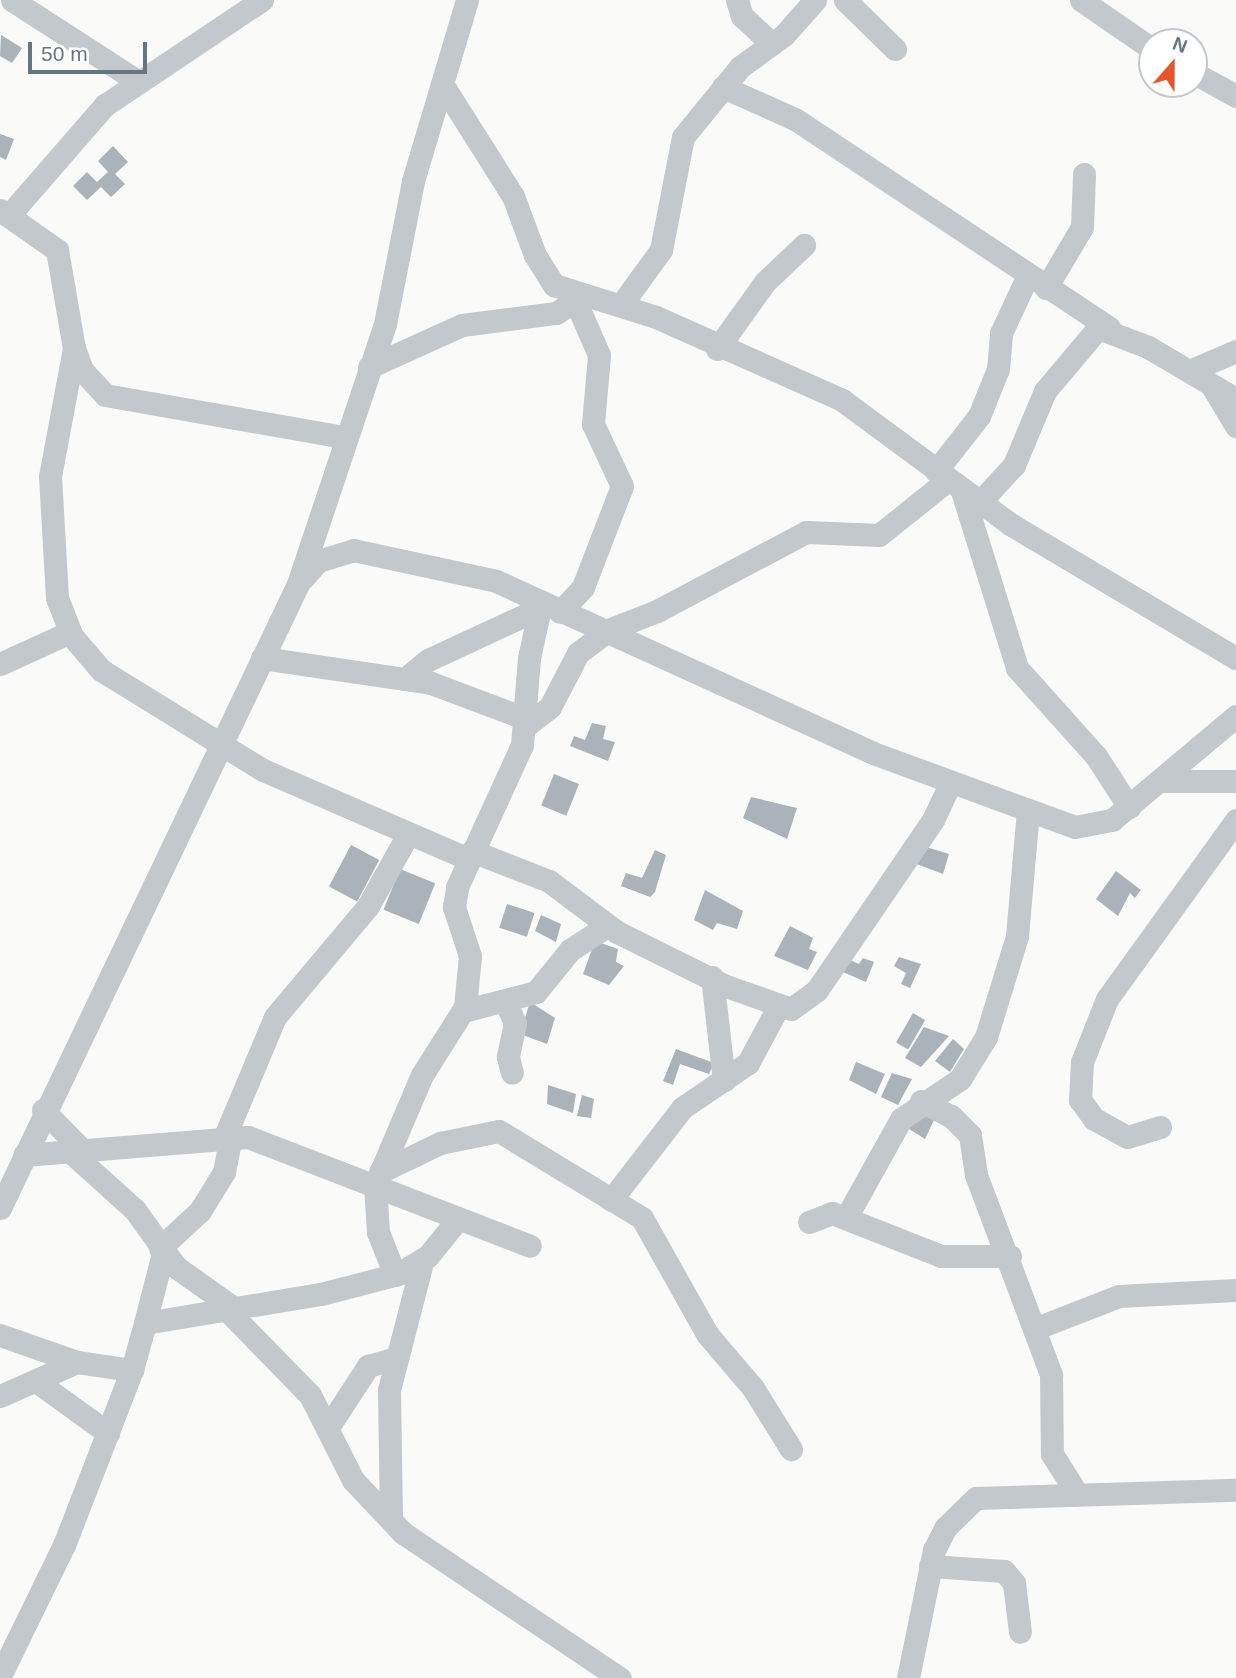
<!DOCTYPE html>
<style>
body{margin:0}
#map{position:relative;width:1236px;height:1678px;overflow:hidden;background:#fafaf8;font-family:Helvetica,sans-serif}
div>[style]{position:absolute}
.building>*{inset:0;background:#aab3b9;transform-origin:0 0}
.minor>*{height:23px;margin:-11.5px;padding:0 11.5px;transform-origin:11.5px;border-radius:11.5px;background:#c3c8cc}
span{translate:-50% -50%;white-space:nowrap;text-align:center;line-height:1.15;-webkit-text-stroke:7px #fff;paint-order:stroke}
.north{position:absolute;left:1138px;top:28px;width:70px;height:70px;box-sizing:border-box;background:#fff;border:2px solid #c1c8cd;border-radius:50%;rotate:21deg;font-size:19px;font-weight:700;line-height:28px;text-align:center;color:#657683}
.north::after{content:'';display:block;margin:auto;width:24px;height:32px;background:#e4572e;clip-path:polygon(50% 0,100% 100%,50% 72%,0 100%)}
.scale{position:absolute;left:28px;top:42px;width:119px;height:32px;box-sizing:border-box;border:4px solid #657683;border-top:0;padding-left:9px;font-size:21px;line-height:24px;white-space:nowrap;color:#657683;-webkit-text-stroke:5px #fff;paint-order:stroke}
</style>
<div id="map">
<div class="building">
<div style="clip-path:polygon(1px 35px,22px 48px,12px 63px,0 56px)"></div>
<div style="clip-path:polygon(0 134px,14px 139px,6px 160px,0 157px)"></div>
<div style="clip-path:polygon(113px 146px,128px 162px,115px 174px,125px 184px,111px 197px,101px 187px,87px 200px,73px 186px,87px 172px,97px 182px,108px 172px,98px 161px)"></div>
<div style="clip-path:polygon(592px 723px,606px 726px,603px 739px,615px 742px,608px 761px,570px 746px,574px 736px,585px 740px)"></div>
<div style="left:554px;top:774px;width:27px;height:34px;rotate:22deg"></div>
<div style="clip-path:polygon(751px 797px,797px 808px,787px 839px,743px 818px)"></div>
<div style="left:351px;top:845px;width:32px;height:47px;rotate:28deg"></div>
<div style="clip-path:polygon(923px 846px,949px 854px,943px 874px,914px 863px)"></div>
<div style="clip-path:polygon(655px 850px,666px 855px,655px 892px,650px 897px,621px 886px,626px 873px,642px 878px)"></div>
<div style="left:400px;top:869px;width:38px;height:44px;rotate:22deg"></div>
<div style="clip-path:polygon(1116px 871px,1141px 890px,1135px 898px,1130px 893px,1118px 916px,1096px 899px)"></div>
<div style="clip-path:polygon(705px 890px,743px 911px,737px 929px,717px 923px,713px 930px,694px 920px)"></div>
<div style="left:507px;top:904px;width:29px;height:25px;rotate:18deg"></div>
<div style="clip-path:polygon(541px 915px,561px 924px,556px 942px,535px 931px)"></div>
<div style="clip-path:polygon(790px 926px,813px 938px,809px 949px,817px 952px,808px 970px,774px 956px)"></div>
<div style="clip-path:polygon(595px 941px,618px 949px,616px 962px,624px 966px,609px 985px,583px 974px)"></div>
<div style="clip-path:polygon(899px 957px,921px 964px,910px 988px,901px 984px,906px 973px,894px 966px)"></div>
<div style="clip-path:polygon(863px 958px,874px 962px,866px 982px,843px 972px,850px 960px,859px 964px)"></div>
<div style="clip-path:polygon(530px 1002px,555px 1018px,547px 1044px,520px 1034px)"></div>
<div style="left:913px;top:1013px;width:14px;height:34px;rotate:30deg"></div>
<div style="clip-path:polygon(924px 1027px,949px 1036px,921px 1067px,905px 1058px)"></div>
<div style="clip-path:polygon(953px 1039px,964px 1049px,950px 1072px,935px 1061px)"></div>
<div style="clip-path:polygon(676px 1049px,714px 1063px,709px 1074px,680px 1064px,673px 1085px,663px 1081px)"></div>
<div style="clip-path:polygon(856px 1062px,885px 1074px,876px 1094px,849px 1080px)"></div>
<div style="clip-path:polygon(892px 1073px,912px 1079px,898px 1105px,881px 1097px)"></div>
<div style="clip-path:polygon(548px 1085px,576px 1094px,573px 1113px,547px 1104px)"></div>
<div style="clip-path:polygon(582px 1095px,594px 1099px,591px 1118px,577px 1116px)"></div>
<div style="clip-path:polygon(916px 1109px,934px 1120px,925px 1139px,906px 1127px)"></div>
</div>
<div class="minor">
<div style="left:12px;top:0;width:149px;rotate:32.9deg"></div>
<div style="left:737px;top:0;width:17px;rotate:73deg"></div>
<div style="left:742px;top:16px;width:41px;rotate:43deg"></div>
<div style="left:845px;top:0;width:70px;rotate:44.4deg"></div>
<div style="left:1081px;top:0;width:86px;rotate:34.6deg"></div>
<div style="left:1194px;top:73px;width:48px;rotate:28.7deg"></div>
<div style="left:444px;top:87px;width:129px;rotate:57.7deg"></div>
<div style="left:513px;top:196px;width:63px;rotate:69.6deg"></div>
<div style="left:535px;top:255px;width:36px;rotate:58deg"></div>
<div style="left:554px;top:285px;width:107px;rotate:17.4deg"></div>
<div style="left:656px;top:317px;width:204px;rotate:24deg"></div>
<div style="left:842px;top:400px;width:209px;rotate:36.4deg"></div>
<div style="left:1010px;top:524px;width:263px;rotate:30.7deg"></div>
<div style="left:723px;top:87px;width:79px;rotate:24deg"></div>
<div style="left:795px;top:119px;width:377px;rotate:33.6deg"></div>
<div style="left:0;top:210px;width:70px;rotate:35.1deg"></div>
<div style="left:57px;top:250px;width:99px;rotate:80.2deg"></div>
<div style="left:74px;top:348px;width:23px;rotate:70deg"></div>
<div style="left:82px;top:370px;width:34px;rotate:47deg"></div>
<div style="left:105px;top:395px;width:243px;rotate:10deg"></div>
<div style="left:11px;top:213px;width:143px;rotate:-49deg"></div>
<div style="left:105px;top:105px;width:189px;rotate:-33.8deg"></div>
<div style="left:1046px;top:288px;width:71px;rotate:-59.5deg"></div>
<div style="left:1082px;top:227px;width:53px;rotate:-87.8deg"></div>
<div style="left:621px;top:305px;width:68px;rotate:-54deg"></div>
<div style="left:661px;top:250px;width:115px;rotate:-79deg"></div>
<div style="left:683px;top:137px;width:90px;rotate:-50.8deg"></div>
<div style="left:740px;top:67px;width:54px;rotate:-36deg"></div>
<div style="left:784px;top:35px;width:47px;rotate:-48.5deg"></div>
<div style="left:74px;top:348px;width:130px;rotate:100.6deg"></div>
<div style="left:50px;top:476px;width:122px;rotate:86.7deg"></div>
<div style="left:57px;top:598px;width:41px;rotate:68.5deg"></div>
<div style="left:72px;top:636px;width:45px;rotate:49.5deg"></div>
<div style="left:101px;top:670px;width:190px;rotate:31.7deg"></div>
<div style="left:263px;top:770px;width:224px;rotate:23.4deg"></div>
<div style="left:717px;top:349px;width:82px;rotate:-54.4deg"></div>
<div style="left:765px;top:282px;width:54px;rotate:-43.5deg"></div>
<div style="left:369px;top:367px;width:102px;rotate:-24.3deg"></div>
<div style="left:462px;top:325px;width:95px;rotate:-7.3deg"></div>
<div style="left:556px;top:313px;width:31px;rotate:-32deg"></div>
<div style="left:1189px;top:371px;width:51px;rotate:-23.1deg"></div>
<div style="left:1212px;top:386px;width:47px;rotate:59deg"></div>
<div style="left:936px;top:471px;width:70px;rotate:-52deg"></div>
<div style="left:979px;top:416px;width:51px;rotate:-68deg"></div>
<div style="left:998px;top:369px;width:36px;rotate:-85deg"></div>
<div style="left:1001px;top:333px;width:64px;rotate:-65deg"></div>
<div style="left:962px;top:491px;width:185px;rotate:72.7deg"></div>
<div style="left:1017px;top:668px;width:118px;rotate:48.1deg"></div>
<div style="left:1096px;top:756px;width:61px;rotate:57.1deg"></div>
<div style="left:979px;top:503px;width:52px;rotate:-47.4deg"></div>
<div style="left:1014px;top:465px;width:80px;rotate:-67.3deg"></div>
<div style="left:1045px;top:391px;width:82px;rotate:-49.9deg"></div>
<div style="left:1098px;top:328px;width:53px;rotate:20.8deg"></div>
<div style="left:1148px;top:347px;width:102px;rotate:30.6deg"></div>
<div style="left:302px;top:579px;width:24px;rotate:-48deg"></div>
<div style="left:318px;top:561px;width:37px;rotate:-17deg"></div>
<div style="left:353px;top:550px;width:146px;rotate:12.2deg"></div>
<div style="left:496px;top:581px;width:414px;rotate:24.5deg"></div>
<div style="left:873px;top:753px;width:215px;rotate:20.1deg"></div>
<div style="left:1075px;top:827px;width:38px;rotate:-11deg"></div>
<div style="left:1112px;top:820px;width:162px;rotate:-40deg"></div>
<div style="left:560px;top:612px;width:34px;rotate:-47deg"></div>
<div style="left:583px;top:587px;width:108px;rotate:-68.9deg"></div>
<div style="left:622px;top:486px;width:68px;rotate:-115.1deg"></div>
<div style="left:593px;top:424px;width:69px;rotate:-85deg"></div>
<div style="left:599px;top:355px;width:58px;rotate:-113.5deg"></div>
<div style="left:603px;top:632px;width:58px;rotate:-21.3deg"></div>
<div style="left:657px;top:611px;width:169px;rotate:-27.9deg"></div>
<div style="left:806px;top:532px;width:73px;rotate:2.4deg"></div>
<div style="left:879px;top:535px;width:88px;rotate:-38.6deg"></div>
<div style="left:262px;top:658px;width:171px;rotate:8.4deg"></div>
<div style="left:431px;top:683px;width:103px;rotate:20.6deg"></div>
<div style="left:0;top:664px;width:77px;rotate:-24.6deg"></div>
<div style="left:405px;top:679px;width:30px;rotate:-40deg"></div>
<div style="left:428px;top:660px;width:123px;rotate:-24.9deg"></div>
<div style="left:527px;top:725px;width:29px;rotate:-38deg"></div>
<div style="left:550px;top:707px;width:61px;rotate:-62.6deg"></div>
<div style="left:578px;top:653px;width:34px;rotate:-37deg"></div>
<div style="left:1164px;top:781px;width:72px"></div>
<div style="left:472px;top:851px;width:83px;rotate:21.3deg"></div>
<div style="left:549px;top:881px;width:85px;rotate:36.9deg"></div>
<div style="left:617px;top:932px;width:122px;rotate:26.4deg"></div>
<div style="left:726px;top:986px;width:69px;rotate:19.5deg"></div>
<div style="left:791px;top:1009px;width:32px;rotate:-36deg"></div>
<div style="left:817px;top:990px;width:206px;rotate:-55.7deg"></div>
<div style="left:933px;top:820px;width:40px;rotate:-65deg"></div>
<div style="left:712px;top:977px;width:104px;rotate:83.4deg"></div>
<div style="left:506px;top:1003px;width:22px;rotate:66deg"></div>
<div style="left:515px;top:1023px;width:35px;rotate:102deg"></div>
<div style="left:508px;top:1057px;width:16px;rotate:76deg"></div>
<div style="left:463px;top:1011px;width:75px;rotate:-14.6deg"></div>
<div style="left:536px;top:992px;width:54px;rotate:-51deg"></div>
<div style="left:570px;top:950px;width:44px;rotate:-33deg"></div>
<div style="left:921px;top:1101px;width:34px;rotate:27deg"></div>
<div style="left:951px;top:1116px;width:27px;rotate:45deg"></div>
<div style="left:970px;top:1135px;width:40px;rotate:81.5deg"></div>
<div style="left:976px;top:1175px;width:214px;rotate:69.4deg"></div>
<div style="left:1051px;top:1375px;width:79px;rotate:89.3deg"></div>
<div style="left:1052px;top:1454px;width:45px;rotate:57.7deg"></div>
<div style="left:43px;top:1110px;width:63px;rotate:45.6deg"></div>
<div style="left:1160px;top:1127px;width:34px;rotate:163deg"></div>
<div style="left:1127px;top:1137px;width:38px;rotate:-151deg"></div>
<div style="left:1094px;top:1119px;width:24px;rotate:-126deg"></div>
<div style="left:1080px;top:1100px;width:38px;rotate:-87deg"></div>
<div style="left:1082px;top:1062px;width:68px;rotate:-68.4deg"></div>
<div style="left:1107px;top:999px;width:221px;rotate:-54.2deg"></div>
<div style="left:225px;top:1136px;width:129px;rotate:-67.2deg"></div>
<div style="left:275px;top:1017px;width:145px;rotate:-50deg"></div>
<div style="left:368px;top:906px;width:80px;rotate:-60.9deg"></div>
<div style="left:24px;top:1155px;width:225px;rotate:-4.6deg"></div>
<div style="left:248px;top:1137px;width:302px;rotate:21.1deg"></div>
<div style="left:74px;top:1155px;width:82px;rotate:42deg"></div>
<div style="left:135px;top:1210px;width:70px;rotate:54.3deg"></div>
<div style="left:176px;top:1267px;width:71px;rotate:35.3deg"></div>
<div style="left:380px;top:1172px;width:67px;rotate:-25.8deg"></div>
<div style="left:440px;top:1143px;width:60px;rotate:-11.5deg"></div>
<div style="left:499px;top:1131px;width:167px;rotate:31.3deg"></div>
<div style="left:642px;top:1218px;width:133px;rotate:60.7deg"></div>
<div style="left:707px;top:1334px;width:71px;rotate:49.6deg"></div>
<div style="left:753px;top:1388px;width:72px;rotate:58.1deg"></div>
<div style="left:611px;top:1200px;width:116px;rotate:-52.3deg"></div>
<div style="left:682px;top:1108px;width:80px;rotate:-34.3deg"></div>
<div style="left:748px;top:1063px;width:64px;rotate:-61.8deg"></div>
<div style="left:0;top:1208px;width:692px;rotate:-64.47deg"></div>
<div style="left:298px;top:584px;width:274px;rotate:-71.5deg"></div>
<div style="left:385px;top:324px;width:146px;rotate:-78.9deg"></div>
<div style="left:413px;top:181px;width:189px;rotate:-73.4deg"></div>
<div style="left:847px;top:1216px;width:111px;rotate:-60.9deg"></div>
<div style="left:901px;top:1119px;width:71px;rotate:-34.1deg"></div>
<div style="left:960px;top:1079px;width:49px;rotate:-58.2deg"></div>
<div style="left:986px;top:1037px;width:106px;rotate:-72.9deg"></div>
<div style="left:1017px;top:936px;width:125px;rotate:-85deg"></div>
<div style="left:809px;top:1222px;width:25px;rotate:-21deg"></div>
<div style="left:832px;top:1213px;width:117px;rotate:21.5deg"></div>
<div style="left:941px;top:1256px;width:69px"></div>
<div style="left:160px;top:1248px;width:54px;rotate:-42.8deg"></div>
<div style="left:200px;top:1211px;width:46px;rotate:-58.4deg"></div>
<div style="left:224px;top:1172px;width:38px;rotate:-79deg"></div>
<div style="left:395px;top:1275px;width:46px;rotate:-111.6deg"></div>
<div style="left:378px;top:1232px;width:47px;rotate:-93.7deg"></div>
<div style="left:375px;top:1185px;width:120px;rotate:-66.9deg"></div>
<div style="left:422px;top:1075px;width:80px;rotate:-57.7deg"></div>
<div style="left:465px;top:1007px;width:51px;rotate:-84.4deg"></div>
<div style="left:470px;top:956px;width:52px;rotate:-108.1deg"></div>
<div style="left:454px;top:907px;width:20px;rotate:-81deg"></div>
<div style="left:457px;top:887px;width:156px;rotate:-65.4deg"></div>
<div style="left:522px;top:745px;width:87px;rotate:-85.4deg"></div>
<div style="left:529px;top:658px;width:56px;rotate:-77.7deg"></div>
<div style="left:226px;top:1309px;width:120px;rotate:45.7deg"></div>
<div style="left:310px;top:1395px;width:95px;rotate:63.2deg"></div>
<div style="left:353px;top:1480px;width:73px;rotate:46.7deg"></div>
<div style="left:403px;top:1533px;width:261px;rotate:33.8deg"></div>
<div style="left:145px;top:1323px;width:72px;rotate:-75.6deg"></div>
<div style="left:1034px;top:1329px;width:91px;rotate:-21.2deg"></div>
<div style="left:1119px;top:1296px;width:117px;rotate:-2.9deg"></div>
<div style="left:0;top:1335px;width:82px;rotate:19.3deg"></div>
<div style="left:36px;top:1381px;width:89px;rotate:35.8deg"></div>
<div style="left:0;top:1396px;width:84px;rotate:-23.8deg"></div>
<div style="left:77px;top:1362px;width:56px;rotate:8.3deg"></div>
<div style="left:132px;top:1370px;width:49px;rotate:-74.5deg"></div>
<div style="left:145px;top:1323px;width:178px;rotate:-9.4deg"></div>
<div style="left:321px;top:1294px;width:80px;rotate:-14.6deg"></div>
<div style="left:398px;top:1274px;width:35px;rotate:-31deg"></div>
<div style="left:428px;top:1256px;width:46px;rotate:-51.1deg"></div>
<div style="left:329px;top:1426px;width:72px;rotate:-57deg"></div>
<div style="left:368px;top:1366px;width:29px;rotate:-16deg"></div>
<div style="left:391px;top:1519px;width:129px;rotate:-90.9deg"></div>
<div style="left:389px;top:1390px;width:135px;rotate:-75.5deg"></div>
<div style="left:930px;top:1566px;width:74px;rotate:3.9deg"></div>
<div style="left:1004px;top:1571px;width:16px;rotate:50deg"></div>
<div style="left:1014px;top:1583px;width:49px;rotate:83deg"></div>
<div style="left:0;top:1676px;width:146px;rotate:-64deg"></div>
<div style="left:64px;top:1545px;width:188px;rotate:-68.8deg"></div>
<div style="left:908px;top:1678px;width:131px;rotate:-78.5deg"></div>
<div style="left:934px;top:1550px;width:25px;rotate:-63deg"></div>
<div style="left:945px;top:1528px;width:43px;rotate:-44.1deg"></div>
<div style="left:976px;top:1498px;width:260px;rotate:-1.8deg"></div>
</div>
<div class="north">N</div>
<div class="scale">50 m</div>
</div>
